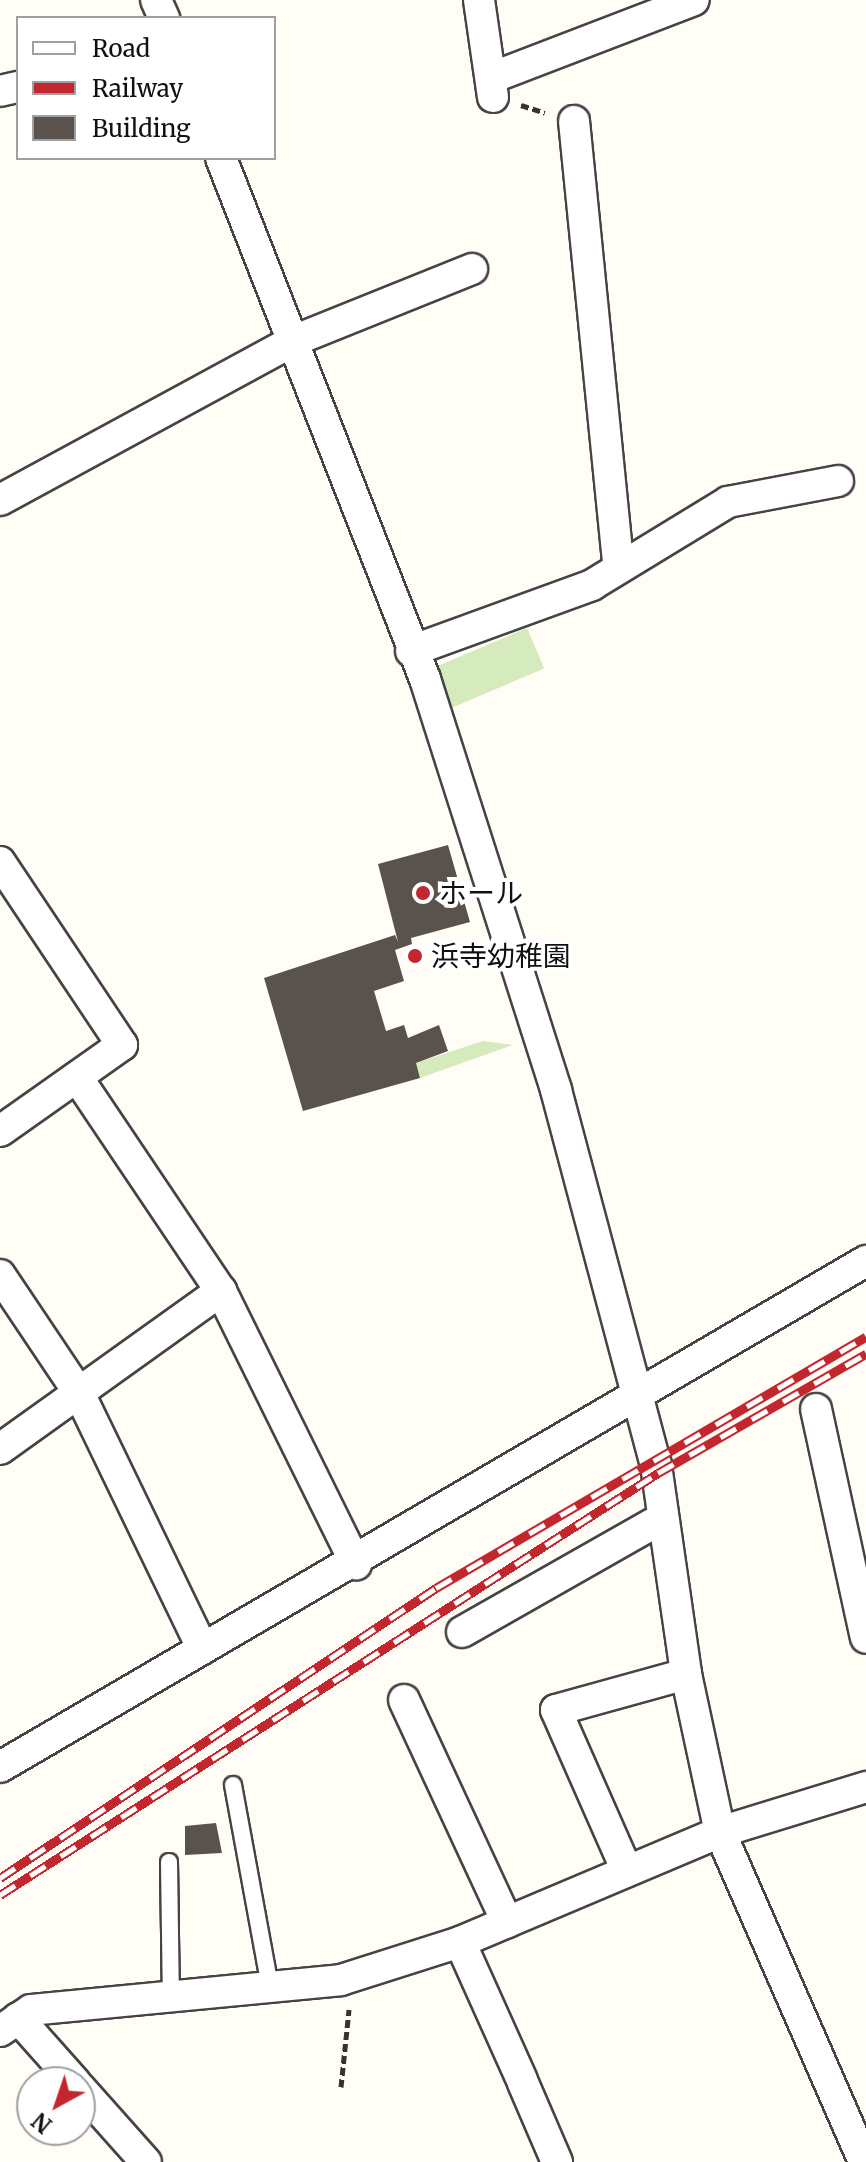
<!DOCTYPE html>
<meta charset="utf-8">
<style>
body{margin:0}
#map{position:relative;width:866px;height:2162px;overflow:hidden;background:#fffdf5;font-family:Merriweather,"Noto Sans JP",serif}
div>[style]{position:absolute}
.green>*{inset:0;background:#d5ebbd;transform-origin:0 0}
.building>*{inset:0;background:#5a524d}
.path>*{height:5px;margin-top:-2.5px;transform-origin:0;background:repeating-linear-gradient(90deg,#333 0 8px,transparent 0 12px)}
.roads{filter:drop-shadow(2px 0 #444) drop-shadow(-2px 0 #444) drop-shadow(0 2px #444) drop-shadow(0 -2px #444)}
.lane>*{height:16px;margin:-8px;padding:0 8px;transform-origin:8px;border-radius:8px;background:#fff}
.street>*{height:30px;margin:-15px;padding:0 15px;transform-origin:15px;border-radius:15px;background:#fff}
.rail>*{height:9px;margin-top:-4.5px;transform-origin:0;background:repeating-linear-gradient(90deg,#fff 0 18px,#c4262e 0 36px);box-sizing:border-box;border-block:2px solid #c4262e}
.dots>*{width:22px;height:22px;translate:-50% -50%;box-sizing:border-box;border:4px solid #fff;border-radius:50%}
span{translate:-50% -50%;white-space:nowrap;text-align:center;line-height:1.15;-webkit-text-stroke:8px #fff;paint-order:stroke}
.poi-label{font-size:28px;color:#111}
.left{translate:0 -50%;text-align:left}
.legend{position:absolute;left:16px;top:16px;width:260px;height:144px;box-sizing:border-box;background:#fff;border:2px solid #a0a0a0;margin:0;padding:10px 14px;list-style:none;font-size:24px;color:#111}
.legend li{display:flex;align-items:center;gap:16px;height:40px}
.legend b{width:40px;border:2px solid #a0a0a0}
.north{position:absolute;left:16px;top:2066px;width:80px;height:80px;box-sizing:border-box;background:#fff;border:2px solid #a0a0a0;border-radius:50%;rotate:220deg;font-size:22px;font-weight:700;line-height:32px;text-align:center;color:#111}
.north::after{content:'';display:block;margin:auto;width:28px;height:36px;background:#c4262e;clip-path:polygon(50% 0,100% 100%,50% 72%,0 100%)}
</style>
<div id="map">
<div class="green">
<div style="left:527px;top:628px;width:44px;height:106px;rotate:67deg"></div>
<div style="clip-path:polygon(483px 1041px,513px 1045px,420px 1078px,416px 1063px)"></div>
</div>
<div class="building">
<div style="clip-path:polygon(448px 845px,470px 922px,411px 938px,412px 944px,395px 950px,404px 981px,374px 991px,386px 1031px,404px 1025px,408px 1038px,439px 1025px,448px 1051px,416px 1063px,420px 1078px,303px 1111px,264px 978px,395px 935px,398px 942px,378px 864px)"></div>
<div style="clip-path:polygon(216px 1823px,222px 1853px,185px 1855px,185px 1826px)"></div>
</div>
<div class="path">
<div style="left:521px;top:105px;width:25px;rotate:18deg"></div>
<div style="left:341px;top:2087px;width:78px;rotate:-84.1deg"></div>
</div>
<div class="roads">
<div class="lane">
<div style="left:233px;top:1785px;width:204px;rotate:79.6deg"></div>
<div style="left:169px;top:1862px;width:135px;rotate:89.2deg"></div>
</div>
<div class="street">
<div style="left:156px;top:0;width:20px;rotate:66deg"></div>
<div style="left:479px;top:0;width:98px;rotate:81.8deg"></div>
<div style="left:491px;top:78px;width:217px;rotate:-21deg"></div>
<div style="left:0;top:91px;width:18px;rotate:-13deg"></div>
<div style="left:574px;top:121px;width:449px;rotate:84.3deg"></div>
<div style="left:221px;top:158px;width:560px;rotate:68.62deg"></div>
<div style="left:425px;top:679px;width:431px;rotate:72.3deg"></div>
<div style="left:556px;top:1090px;width:388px;rotate:75.1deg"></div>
<div style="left:656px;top:1465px;width:211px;rotate:81.8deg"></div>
<div style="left:686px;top:1674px;width:162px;rotate:77.9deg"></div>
<div style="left:720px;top:1832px;width:360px;rotate:66.4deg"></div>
<div style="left:0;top:500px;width:333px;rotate:-28.5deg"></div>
<div style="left:293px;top:341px;width:193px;rotate:-21.9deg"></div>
<div style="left:411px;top:651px;width:193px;rotate:-20deg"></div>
<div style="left:592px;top:585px;width:159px;rotate:-31.4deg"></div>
<div style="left:728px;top:502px;width:112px;rotate:-10.8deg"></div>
<div style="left:0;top:862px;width:220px;rotate:56.3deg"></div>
<div style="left:122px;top:1045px;width:149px;rotate:144.8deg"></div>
<div style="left:77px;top:1077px;width:258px;rotate:56.1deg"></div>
<div style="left:221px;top:1291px;width:305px;rotate:63.7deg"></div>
<div style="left:0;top:1275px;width:142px;rotate:56.2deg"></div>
<div style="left:79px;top:1393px;width:284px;rotate:64.2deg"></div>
<div style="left:816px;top:1409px;width:234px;rotate:77.7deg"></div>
<div style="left:0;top:1449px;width:272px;rotate:-35.6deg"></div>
<div style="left:462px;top:1632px;width:229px;rotate:-29.6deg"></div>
<div style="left:404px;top:1700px;width:245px;rotate:65.1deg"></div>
<div style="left:0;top:1767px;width:1003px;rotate:-30.3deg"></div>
<div style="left:627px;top:1871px;width:176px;rotate:-113.8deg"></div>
<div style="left:556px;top:1710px;width:135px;rotate:-15.5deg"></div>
<div style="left:460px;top:1942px;width:151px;rotate:65.8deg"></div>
<div style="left:18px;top:2018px;width:86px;rotate:48.3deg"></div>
<div style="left:0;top:2031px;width:37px;rotate:-34deg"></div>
<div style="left:31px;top:2010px;width:311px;rotate:-5.5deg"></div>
<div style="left:341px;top:1980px;width:125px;rotate:-17.7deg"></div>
<div style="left:460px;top:1942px;width:282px;rotate:-22.9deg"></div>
<div style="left:720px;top:1832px;width:153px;rotate:-17.1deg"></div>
<div style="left:523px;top:2083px;width:86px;rotate:66.7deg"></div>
<div style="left:80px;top:2088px;width:99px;rotate:48.3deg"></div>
</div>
</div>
<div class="rail">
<div style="left:0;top:1878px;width:524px;rotate:-33.63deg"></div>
<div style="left:436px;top:1588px;width:498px;rotate:-30.3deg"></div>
<div style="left:0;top:1895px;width:782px;rotate:-32.67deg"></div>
<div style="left:658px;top:1473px;width:240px;rotate:-29.8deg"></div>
</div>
<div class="dots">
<div style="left:423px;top:893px;background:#c4262e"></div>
<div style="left:415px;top:956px;background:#c4262e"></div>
</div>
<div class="poi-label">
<span class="left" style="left:439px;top:893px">ホール</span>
<span class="left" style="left:431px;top:956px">浜寺幼稚園</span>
</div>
<ul class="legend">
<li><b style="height:10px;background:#fff"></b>Road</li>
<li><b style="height:10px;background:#c4262e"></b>Railway</li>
<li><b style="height:22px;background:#5a524d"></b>Building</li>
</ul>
<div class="north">N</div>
</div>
